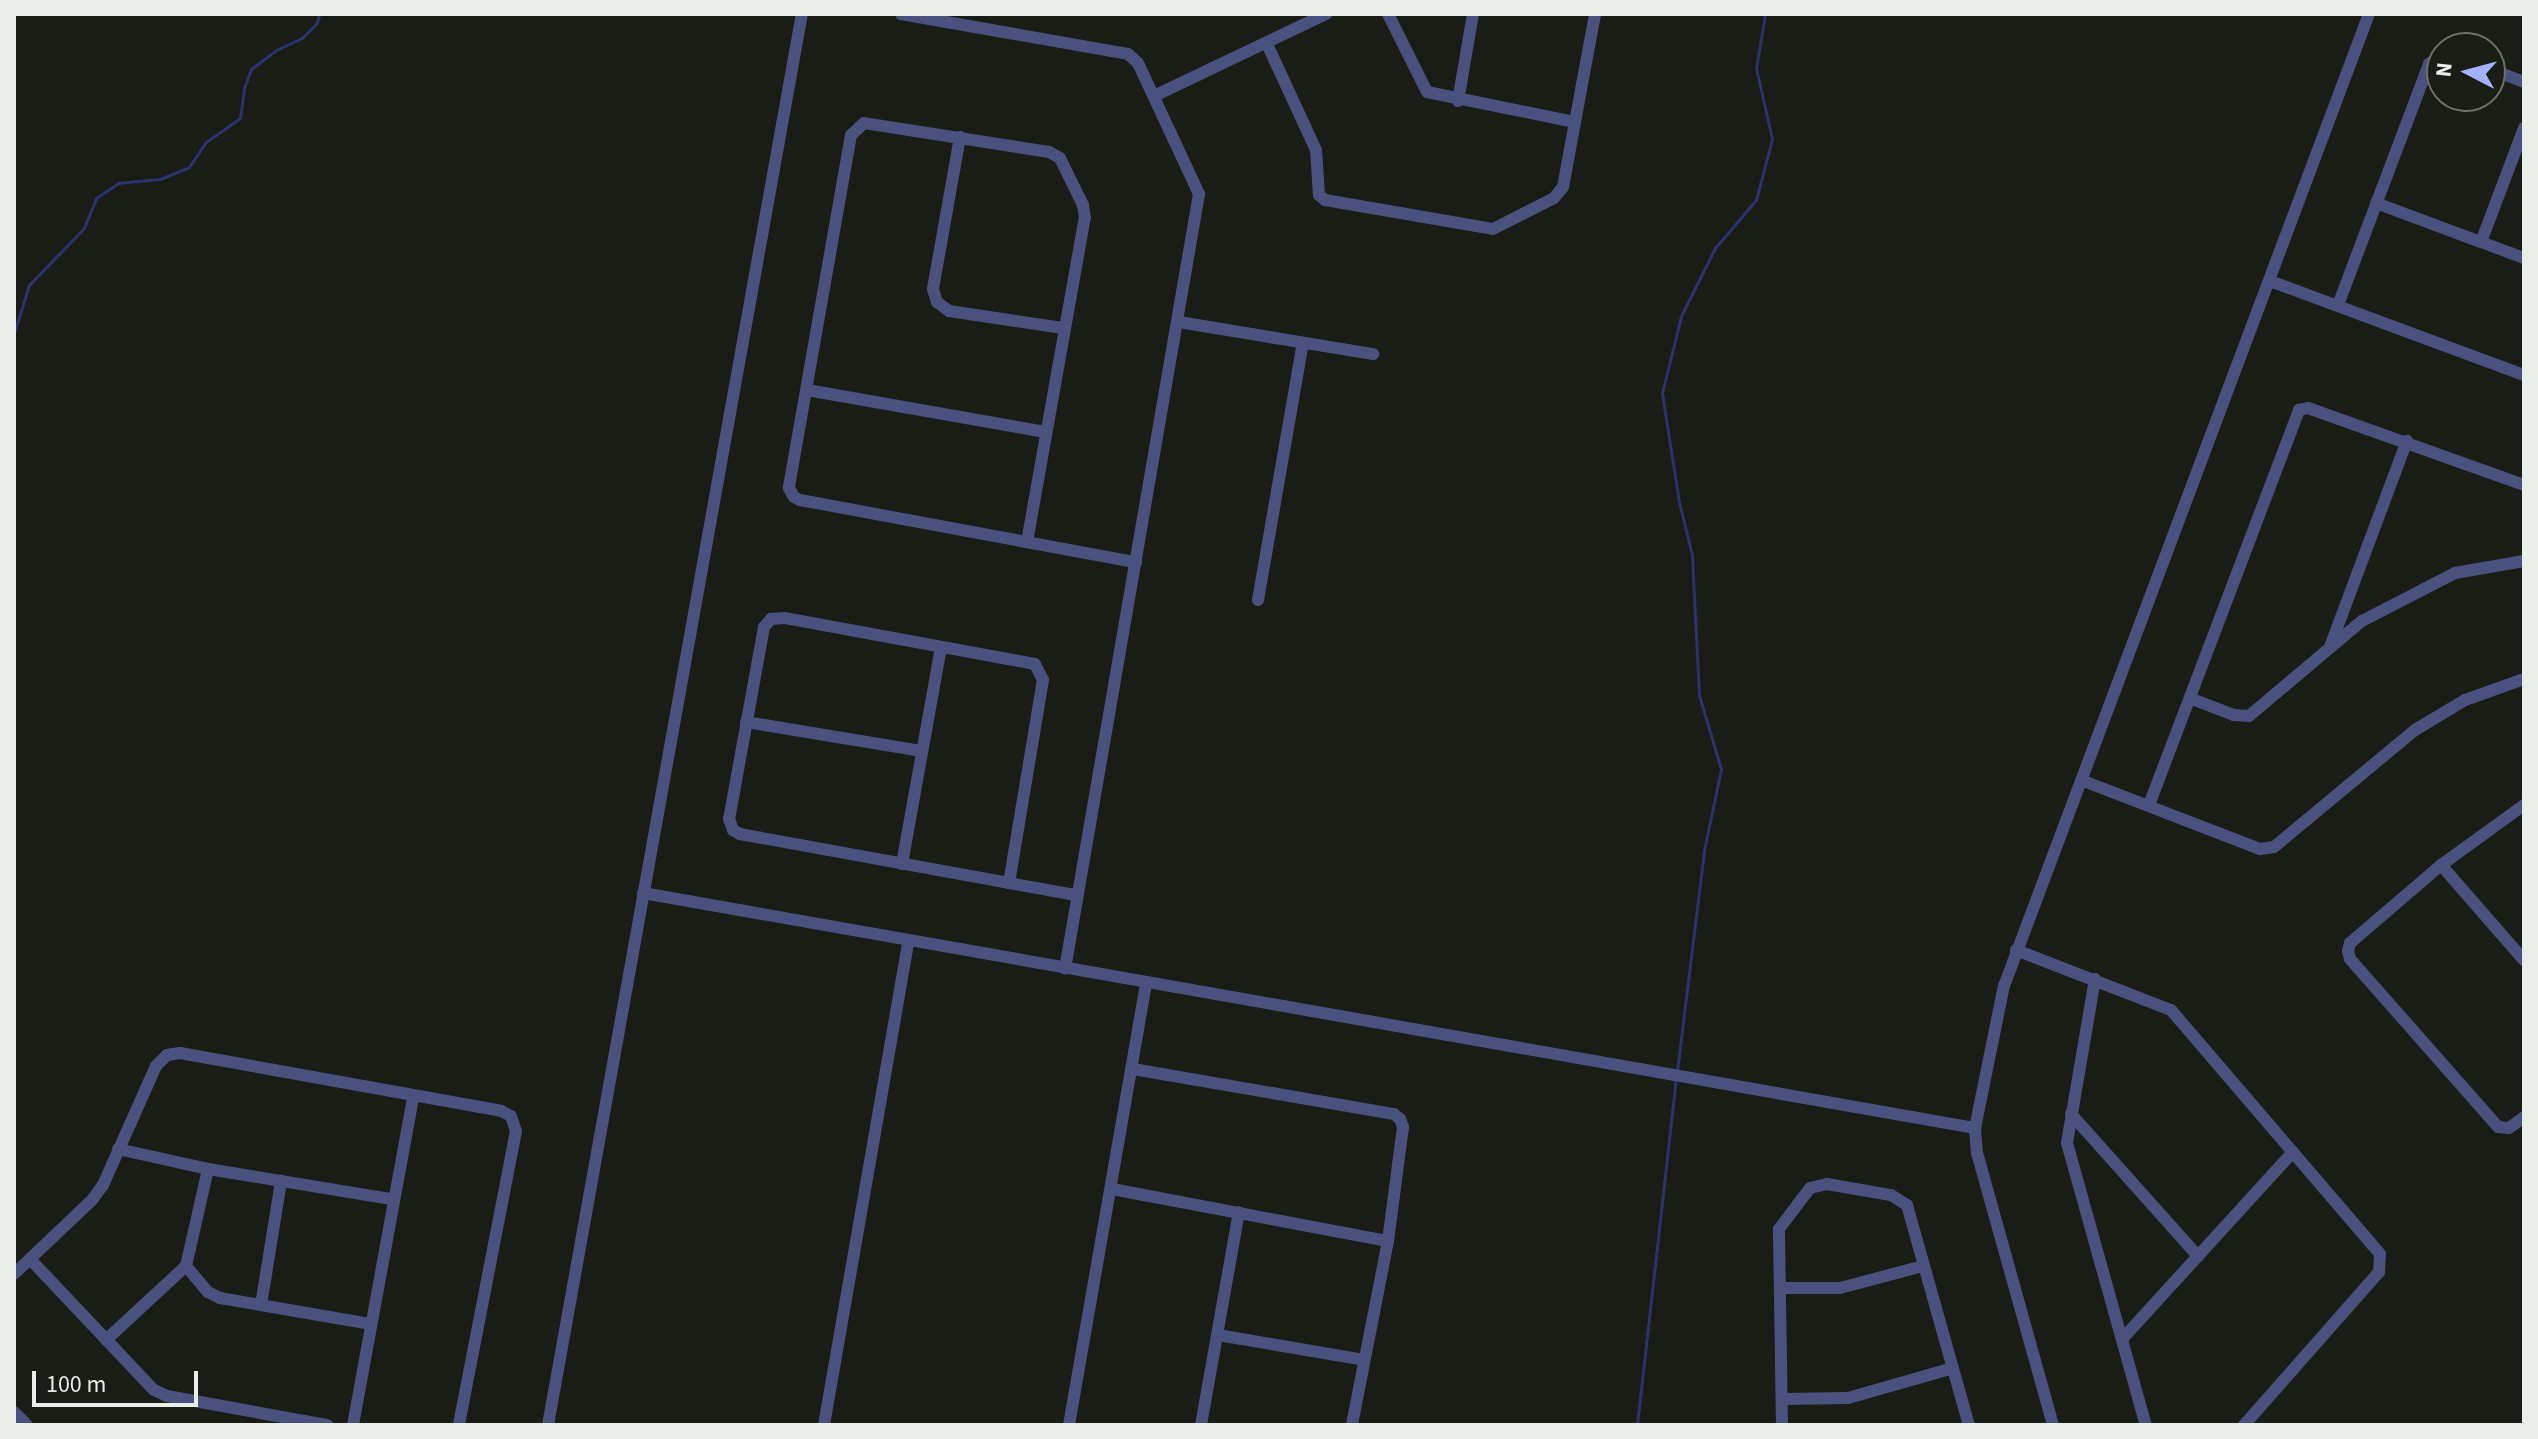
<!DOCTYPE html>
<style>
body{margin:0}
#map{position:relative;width:2538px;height:1439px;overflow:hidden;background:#191d15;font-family:"Source Sans 3",sans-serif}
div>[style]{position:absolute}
.stream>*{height:3px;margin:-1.5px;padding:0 1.5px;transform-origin:1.5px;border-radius:1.5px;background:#2b3370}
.street>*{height:12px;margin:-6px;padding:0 6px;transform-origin:6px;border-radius:6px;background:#49527f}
span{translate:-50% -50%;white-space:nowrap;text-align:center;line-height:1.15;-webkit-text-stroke:8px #191d15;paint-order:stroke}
.frame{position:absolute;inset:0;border:16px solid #eaeee8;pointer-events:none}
.north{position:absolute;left:2426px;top:32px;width:80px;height:80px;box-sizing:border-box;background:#191d15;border:2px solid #6d7169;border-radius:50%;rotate:276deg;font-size:22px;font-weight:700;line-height:32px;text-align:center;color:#eaeee8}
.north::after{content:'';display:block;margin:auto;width:28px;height:36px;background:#a2b2fd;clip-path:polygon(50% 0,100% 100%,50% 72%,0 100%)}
.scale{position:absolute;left:32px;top:1371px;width:166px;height:36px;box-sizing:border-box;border:4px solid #eaeee8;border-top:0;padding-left:10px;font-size:24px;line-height:28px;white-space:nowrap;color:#eaeee8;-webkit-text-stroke:6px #191d15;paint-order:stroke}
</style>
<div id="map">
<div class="stream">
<div style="left:14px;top:333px;width:50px;rotate:-72.6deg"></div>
<div style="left:29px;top:285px;width:79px;rotate:-46deg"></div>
<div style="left:84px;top:228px;width:32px;rotate:-68deg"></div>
<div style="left:96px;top:198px;width:27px;rotate:-34deg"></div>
<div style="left:118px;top:183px;width:42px;rotate:-5.4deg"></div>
<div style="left:160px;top:179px;width:31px;rotate:-22deg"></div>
<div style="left:189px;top:167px;width:30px;rotate:-56deg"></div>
<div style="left:206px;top:142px;width:42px;rotate:-35.2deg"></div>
<div style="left:240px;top:118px;width:30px;rotate:-82deg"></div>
<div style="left:244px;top:88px;width:20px;rotate:-70deg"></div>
<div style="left:251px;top:69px;width:31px;rotate:-37deg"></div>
<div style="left:276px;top:50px;width:29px;rotate:-25deg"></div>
<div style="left:302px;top:38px;width:21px;rotate:-45deg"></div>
<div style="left:317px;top:23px;width:9px;rotate:-77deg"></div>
<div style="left:1677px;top:1071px;width:223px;rotate:-83deg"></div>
<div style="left:1704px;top:850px;width:83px;rotate:-78.1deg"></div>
<div style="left:1721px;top:769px;width:77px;rotate:-106.6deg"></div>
<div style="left:1699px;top:695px;width:140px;rotate:-92.9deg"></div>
<div style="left:1692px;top:555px;width:55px;rotate:-103.8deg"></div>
<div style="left:1679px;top:502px;width:110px;rotate:-98.9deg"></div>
<div style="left:1662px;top:393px;width:79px;rotate:-76.1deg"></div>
<div style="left:1681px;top:316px;width:76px;rotate:-63.4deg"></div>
<div style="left:1715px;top:248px;width:63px;rotate:-49.5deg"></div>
<div style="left:1756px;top:200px;width:63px;rotate:-75.3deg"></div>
<div style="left:1772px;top:139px;width:73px;rotate:-102.7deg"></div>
<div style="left:1756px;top:68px;width:55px;rotate:-80.5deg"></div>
<div style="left:1637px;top:1425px;width:348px;rotate:-83.6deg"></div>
</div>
<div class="street">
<div style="left:901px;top:14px;width:230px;rotate:10deg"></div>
<div style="left:1128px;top:54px;width:13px;rotate:42deg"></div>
<div style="left:1138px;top:63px;width:145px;rotate:65deg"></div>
<div style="left:1199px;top:194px;width:786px;rotate:99.81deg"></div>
<div style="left:1388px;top:14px;width:87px;rotate:63.4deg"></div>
<div style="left:1427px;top:92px;width:151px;rotate:11.5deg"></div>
<div style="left:1267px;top:44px;width:117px;rotate:65.2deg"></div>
<div style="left:1316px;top:150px;width:45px;rotate:86.2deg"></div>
<div style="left:1319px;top:195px;width:8px;rotate:40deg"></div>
<div style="left:1325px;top:200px;width:170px;rotate:9.8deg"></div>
<div style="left:1493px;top:229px;width:68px;rotate:-26.9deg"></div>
<div style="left:1554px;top:198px;width:14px;rotate:-51deg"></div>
<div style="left:1563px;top:187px;width:176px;rotate:-79.5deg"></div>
<div style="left:2490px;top:69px;width:36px;rotate:21deg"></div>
<div style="left:1154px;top:96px;width:191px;rotate:-25.5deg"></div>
<div style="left:1458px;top:101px;width:88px;rotate:-80.2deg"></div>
<div style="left:960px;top:137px;width:154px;rotate:100.1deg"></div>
<div style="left:933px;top:289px;width:14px;rotate:73deg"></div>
<div style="left:937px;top:302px;width:15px;rotate:37deg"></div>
<div style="left:949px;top:311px;width:115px;rotate:8.5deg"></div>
<div style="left:2376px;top:203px;width:112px;rotate:20.4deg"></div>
<div style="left:2481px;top:242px;width:122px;rotate:-69.3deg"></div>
<div style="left:2481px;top:242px;width:46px;rotate:20.4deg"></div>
<div style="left:2270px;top:281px;width:271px;rotate:20.3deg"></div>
<div style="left:2338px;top:305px;width:258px;rotate:-69.3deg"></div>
<div style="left:2429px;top:64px;width:16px;rotate:-38deg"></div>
<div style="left:1179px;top:322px;width:197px;rotate:9.4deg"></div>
<div style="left:807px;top:390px;width:242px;rotate:10deg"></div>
<div style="left:1027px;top:542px;width:329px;rotate:-79.9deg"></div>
<div style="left:1085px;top:218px;width:13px;rotate:-99deg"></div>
<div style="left:1083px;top:205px;width:52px;rotate:-116.1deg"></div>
<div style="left:1060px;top:158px;width:13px;rotate:-151deg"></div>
<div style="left:1049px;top:152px;width:187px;rotate:-171.1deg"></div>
<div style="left:864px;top:123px;width:18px;rotate:137deg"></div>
<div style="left:851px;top:135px;width:358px;rotate:100deg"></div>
<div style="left:789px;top:488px;width:10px;rotate:61deg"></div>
<div style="left:794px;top:497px;width:7px;rotate:27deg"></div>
<div style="left:800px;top:500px;width:342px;rotate:10.5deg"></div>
<div style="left:1258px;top:600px;width:261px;rotate:-80.1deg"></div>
<div style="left:2331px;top:644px;width:217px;rotate:-69.5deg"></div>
<div style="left:2192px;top:699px;width:45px;rotate:20.9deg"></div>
<div style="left:2234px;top:715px;width:15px;rotate:4deg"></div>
<div style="left:2249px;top:716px;width:148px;rotate:-40.1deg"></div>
<div style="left:2362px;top:621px;width:105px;rotate:-27.3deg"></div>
<div style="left:2455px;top:573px;width:70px;rotate:-9.9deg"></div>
<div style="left:746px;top:722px;width:177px;rotate:9.4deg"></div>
<div style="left:2081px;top:780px;width:192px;rotate:21.1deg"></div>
<div style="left:2260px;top:849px;width:14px;rotate:-8deg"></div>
<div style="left:2274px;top:847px;width:183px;rotate:-39.7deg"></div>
<div style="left:2415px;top:730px;width:58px;rotate:-31deg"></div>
<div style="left:2465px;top:700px;width:63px;rotate:-19.6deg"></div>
<div style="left:2149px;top:805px;width:423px;rotate:-69.2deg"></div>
<div style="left:2299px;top:410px;width:9px;rotate:-13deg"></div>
<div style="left:2308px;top:408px;width:229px;rotate:19.6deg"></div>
<div style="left:2524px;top:805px;width:102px;rotate:144.1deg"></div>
<div style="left:2441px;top:865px;width:120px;rotate:139.4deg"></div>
<div style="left:2350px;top:943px;width:8px;rotate:104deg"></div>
<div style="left:2348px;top:951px;width:8px;rotate:76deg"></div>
<div style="left:2350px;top:959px;width:224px;rotate:48.6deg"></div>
<div style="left:2498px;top:1127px;width:11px;rotate:5deg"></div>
<div style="left:2509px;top:1128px;width:19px;rotate:-36deg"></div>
<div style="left:902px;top:864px;width:220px;rotate:-79.8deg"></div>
<div style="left:2441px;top:865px;width:126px;rotate:48.9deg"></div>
<div style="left:1009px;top:883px;width:206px;rotate:-80.5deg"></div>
<div style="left:1043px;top:680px;width:18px;rotate:-117deg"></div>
<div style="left:1035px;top:664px;width:255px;rotate:-169.6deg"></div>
<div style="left:784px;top:618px;width:13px;rotate:176deg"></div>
<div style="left:771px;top:619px;width:11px;rotate:131deg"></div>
<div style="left:764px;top:627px;width:195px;rotate:100.3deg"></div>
<div style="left:729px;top:819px;width:12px;rotate:70deg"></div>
<div style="left:733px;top:830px;width:8px;rotate:30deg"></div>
<div style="left:740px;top:834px;width:273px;rotate:10.3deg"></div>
<div style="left:1009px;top:883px;width:68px;rotate:10.2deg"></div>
<div style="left:643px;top:893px;width:1353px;rotate:10.01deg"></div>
<div style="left:2016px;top:950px;width:166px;rotate:21.2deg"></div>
<div style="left:2171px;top:1010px;width:321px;rotate:49.4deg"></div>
<div style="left:2380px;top:1254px;width:18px;rotate:93deg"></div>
<div style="left:2379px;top:1272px;width:204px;rotate:131.4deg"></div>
<div style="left:2095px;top:979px;width:166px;rotate:99.7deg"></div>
<div style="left:2067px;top:1143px;width:293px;rotate:74.4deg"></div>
<div style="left:1133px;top:1069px;width:265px;rotate:9.8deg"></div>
<div style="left:1394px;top:1114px;width:8px;rotate:40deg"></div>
<div style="left:1400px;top:1119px;width:9px;rotate:69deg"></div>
<div style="left:1403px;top:1127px;width:115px;rotate:97.5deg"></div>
<div style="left:1388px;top:1241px;width:187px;rotate:101.1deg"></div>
<div style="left:2071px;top:1114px;width:191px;rotate:48.2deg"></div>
<div style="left:2198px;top:1256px;width:111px;rotate:132.4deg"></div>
<div style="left:118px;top:1149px;width:92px;rotate:12.5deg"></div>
<div style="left:208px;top:1169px;width:186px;rotate:9.3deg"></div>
<div style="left:1112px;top:1189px;width:281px;rotate:10.7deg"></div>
<div style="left:2198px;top:1256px;width:141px;rotate:-47.6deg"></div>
<div style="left:30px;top:1259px;width:180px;rotate:46.6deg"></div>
<div style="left:154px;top:1390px;width:14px;rotate:25deg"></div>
<div style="left:167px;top:1396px;width:163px;rotate:10.3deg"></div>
<div style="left:186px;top:1266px;width:34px;rotate:50deg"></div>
<div style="left:208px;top:1292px;width:13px;rotate:27deg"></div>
<div style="left:220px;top:1298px;width:152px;rotate:9.8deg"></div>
<div style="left:14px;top:1274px;width:108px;rotate:-43.5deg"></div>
<div style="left:92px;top:1200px;width:19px;rotate:-54deg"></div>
<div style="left:103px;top:1185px;width:130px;rotate:-66deg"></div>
<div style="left:156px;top:1066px;width:16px;rotate:-45deg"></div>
<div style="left:167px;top:1055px;width:13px;rotate:-9deg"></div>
<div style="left:180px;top:1053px;width:326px;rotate:10.2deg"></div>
<div style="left:501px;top:1111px;width:11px;rotate:27deg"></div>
<div style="left:511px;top:1116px;width:16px;rotate:72deg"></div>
<div style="left:516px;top:1131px;width:299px;rotate:101deg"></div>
<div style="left:1780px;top:1288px;width:60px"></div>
<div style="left:1840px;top:1288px;width:86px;rotate:-14.8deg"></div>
<div style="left:261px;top:1305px;width:126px;rotate:-80.8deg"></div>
<div style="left:1218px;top:1335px;width:148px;rotate:9.7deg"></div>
<div style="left:106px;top:1340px;width:109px;rotate:-42.8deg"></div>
<div style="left:186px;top:1266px;width:99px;rotate:-77.2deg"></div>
<div style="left:1782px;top:1399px;width:66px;rotate:-0.9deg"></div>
<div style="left:1848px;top:1398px;width:109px;rotate:-15.9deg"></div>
<div style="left:14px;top:1412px;width:18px;rotate:45deg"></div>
<div style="left:353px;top:1425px;width:333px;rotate:-79.6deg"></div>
<div style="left:548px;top:1425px;width:1434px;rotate:-79.8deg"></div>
<div style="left:824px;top:1425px;width:489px;rotate:-80.1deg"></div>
<div style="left:1069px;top:1425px;width:448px;rotate:-80.1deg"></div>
<div style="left:1201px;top:1425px;width:216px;rotate:-79.9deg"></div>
<div style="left:1782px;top:1425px;width:196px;rotate:-90.9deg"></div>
<div style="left:1779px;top:1229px;width:51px;rotate:-52.9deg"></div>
<div style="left:1810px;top:1188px;width:17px;rotate:-13deg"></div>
<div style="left:1827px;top:1184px;width:65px;rotate:9.8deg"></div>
<div style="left:1891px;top:1195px;width:19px;rotate:32deg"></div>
<div style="left:1907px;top:1205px;width:229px;rotate:74.3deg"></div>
<div style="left:2053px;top:1425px;width:282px;rotate:-105.6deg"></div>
<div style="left:1977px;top:1153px;width:25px;rotate:-95deg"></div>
<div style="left:1975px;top:1128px;width:145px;rotate:-78.5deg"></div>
<div style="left:2004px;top:986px;width:1038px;rotate:-69.42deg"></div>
</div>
<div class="frame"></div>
<div class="north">N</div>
<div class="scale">100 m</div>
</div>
